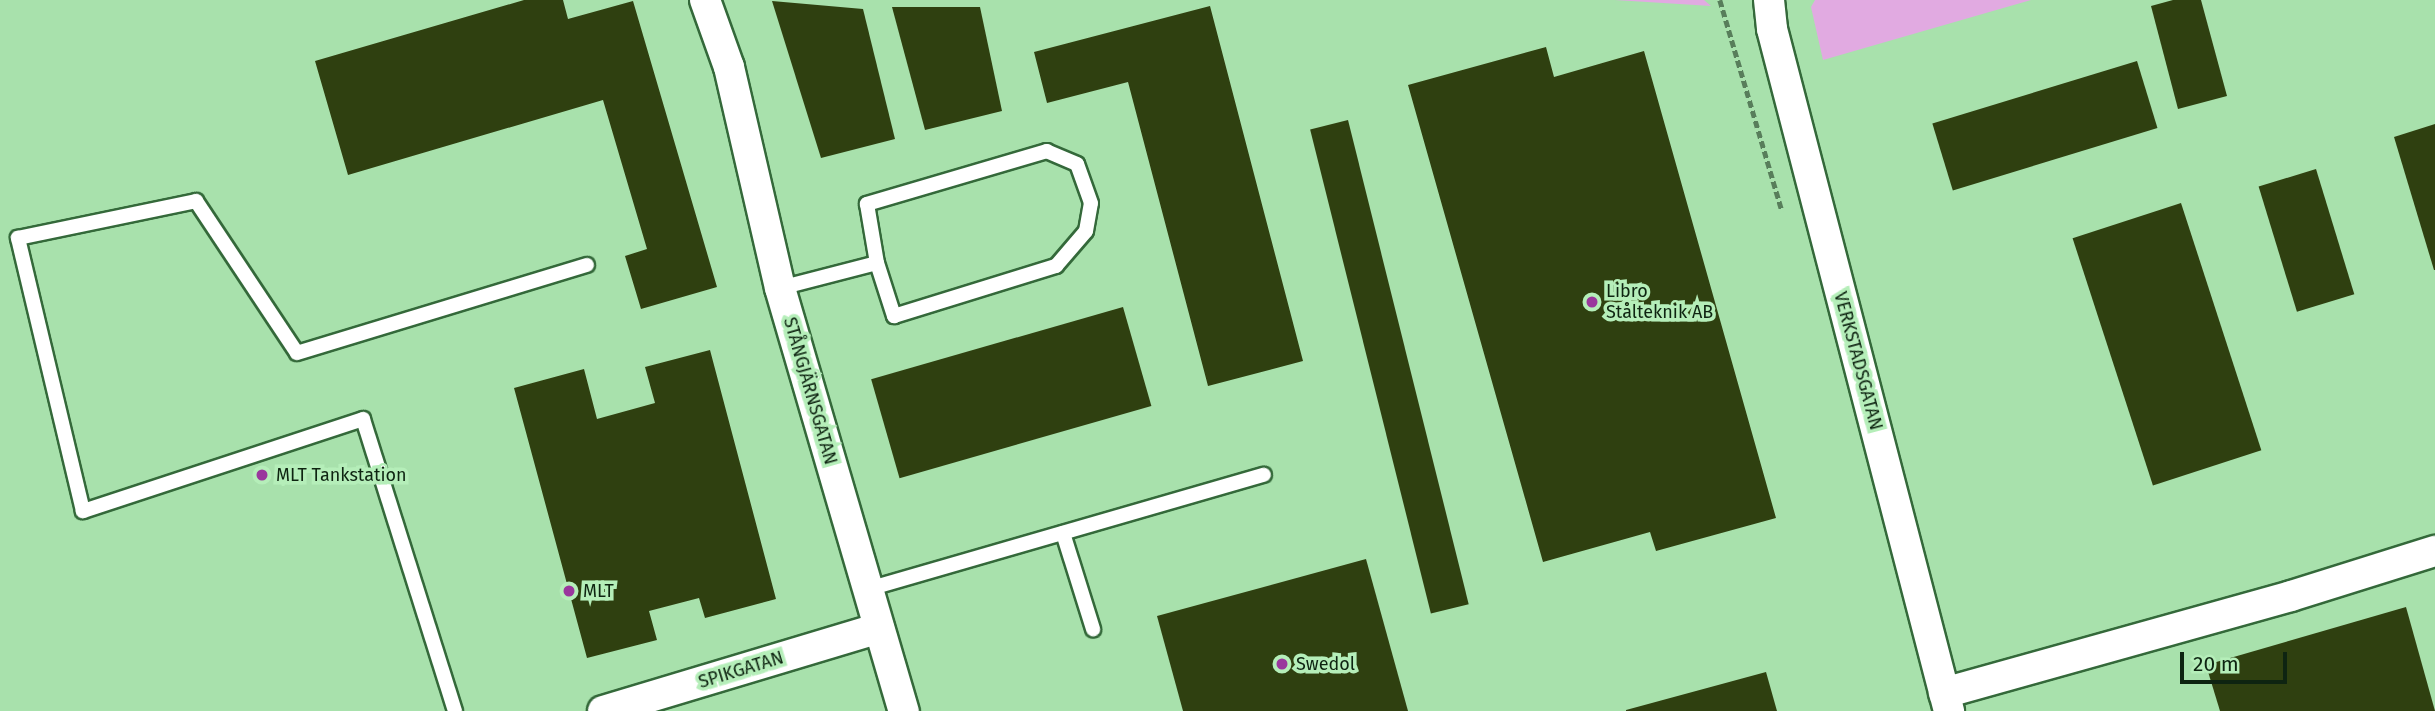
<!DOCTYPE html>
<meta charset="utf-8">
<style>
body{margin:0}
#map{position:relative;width:2435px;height:711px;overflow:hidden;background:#a8e1ac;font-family:"Fira Sans",sans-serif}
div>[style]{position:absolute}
.green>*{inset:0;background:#e1aae1}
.building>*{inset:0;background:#2f4010;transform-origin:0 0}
.path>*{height:4.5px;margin-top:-2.25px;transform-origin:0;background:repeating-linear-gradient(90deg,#587e5b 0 7px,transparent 0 10.5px)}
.roads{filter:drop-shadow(2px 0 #34693a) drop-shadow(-2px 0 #34693a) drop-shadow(0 2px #34693a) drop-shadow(0 -2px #34693a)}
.service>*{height:14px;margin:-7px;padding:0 7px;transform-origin:7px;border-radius:7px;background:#fff}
.minor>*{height:30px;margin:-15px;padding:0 15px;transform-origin:15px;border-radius:15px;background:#fff}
.dots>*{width:19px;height:19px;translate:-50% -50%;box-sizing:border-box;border:4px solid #b5eeb9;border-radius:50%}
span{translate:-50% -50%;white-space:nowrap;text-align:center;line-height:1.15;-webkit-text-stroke:7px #b5eeb9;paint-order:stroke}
.poi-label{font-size:18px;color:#0e2411}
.left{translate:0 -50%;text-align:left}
.street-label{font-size:18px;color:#0e2411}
.scale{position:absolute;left:2180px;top:652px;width:107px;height:32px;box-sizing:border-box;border:4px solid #0e2411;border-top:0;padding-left:9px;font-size:21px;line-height:24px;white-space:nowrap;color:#0e2411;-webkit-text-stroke:5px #b5eeb9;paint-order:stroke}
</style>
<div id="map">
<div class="green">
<div style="clip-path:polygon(1615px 0,1704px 0,1711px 6px)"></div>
<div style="clip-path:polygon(1815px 0,2031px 0,1823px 60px,1811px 7px)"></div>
</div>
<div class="building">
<div style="clip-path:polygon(524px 0,563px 0,568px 19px,633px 1px,717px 287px,641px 309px,625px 256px,647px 249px,603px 100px,348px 175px,315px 61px)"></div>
<div style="clip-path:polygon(2173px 0,2201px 0,2227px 96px,2178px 109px,2151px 6px)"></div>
<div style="clip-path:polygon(772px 1px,863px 9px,895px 139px,821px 158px)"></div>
<div style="clip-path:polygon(1210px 6px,1303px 361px,1208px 386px,1128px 82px,1047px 103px,1034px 52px)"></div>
<div style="clip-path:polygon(892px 7px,980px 7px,1002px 111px,925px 130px)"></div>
<div style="clip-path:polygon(1546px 47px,1554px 77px,1644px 51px,1776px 518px,1656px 551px,1650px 532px,1543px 562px,1408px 85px)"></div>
<div style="left:2137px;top:61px;width:70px;height:214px;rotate:73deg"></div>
<div style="left:1348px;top:120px;width:499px;height:39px;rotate:76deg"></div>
<div style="clip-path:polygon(2435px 124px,2435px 270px,2434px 270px,2394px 137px)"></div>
<div style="left:2316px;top:169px;width:131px;height:60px;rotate:73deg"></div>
<div style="left:2181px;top:203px;width:260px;height:114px;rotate:72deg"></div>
<div style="left:1123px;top:307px;width:103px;height:262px;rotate:74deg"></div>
<div style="clip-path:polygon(710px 350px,776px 599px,705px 618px,699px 598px,649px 611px,657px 640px,587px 658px,514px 388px,584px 369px,597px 419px,655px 403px,645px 367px)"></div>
<div style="clip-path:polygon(1366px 559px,1408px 711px,1183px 711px,1157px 616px)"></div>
<div style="clip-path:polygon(2406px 607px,2435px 711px,2220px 711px,2206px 665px)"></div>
<div style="clip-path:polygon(1766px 672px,1777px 711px,1626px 711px,1626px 710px)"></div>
</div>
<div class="path">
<div style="left:1720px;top:0;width:220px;rotate:73.6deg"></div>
</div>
<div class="roads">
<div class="service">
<div style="left:780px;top:288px;width:100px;rotate:-14.5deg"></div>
<div style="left:877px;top:263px;width:56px;rotate:72.2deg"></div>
<div style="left:894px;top:316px;width:170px;rotate:-17.2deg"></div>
<div style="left:1056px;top:266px;width:46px;rotate:-49.4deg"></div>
<div style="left:1086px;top:231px;width:28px;rotate:-80deg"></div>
<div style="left:1091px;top:203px;width:41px;rotate:-109.7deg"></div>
<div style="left:1077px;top:164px;width:33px;rotate:-157deg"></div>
<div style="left:1047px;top:151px;width:188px;rotate:163.6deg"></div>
<div style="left:867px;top:204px;width:60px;rotate:80.4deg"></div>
<div style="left:1063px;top:533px;width:101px;rotate:72.6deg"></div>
<div style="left:868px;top:589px;width:412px;rotate:-16.1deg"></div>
<div style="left:455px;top:711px;width:306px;rotate:-107.5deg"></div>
<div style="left:363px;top:419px;width:295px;rotate:161.8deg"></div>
<div style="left:83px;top:511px;width:281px;rotate:-103.4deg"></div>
<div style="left:18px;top:238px;width:182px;rotate:-11.7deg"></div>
<div style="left:196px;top:201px;width:182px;rotate:56.4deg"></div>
<div style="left:297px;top:353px;width:303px;rotate:-16.9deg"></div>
</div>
<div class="minor">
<div style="left:705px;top:0;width:71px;rotate:70.3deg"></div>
<div style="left:729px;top:67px;width:227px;rotate:77deg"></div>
<div style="left:780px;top:288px;width:441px;rotate:73.7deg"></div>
<div style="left:1769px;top:0;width:29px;rotate:84deg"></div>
<div style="left:1772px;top:29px;width:705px;rotate:75.45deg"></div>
<div style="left:1944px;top:693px;width:360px;rotate:-15.6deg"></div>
<div style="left:2291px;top:596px;width:151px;rotate:-17.4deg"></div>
<div style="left:603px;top:711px;width:288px;rotate:-16.7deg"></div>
</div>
</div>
<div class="dots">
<div style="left:1592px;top:302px;background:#9a379d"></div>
<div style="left:262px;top:475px;background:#9a379d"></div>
<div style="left:569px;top:591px;background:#9a379d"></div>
<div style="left:1282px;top:664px;background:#9a379d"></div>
</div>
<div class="poi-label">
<span class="left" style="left:1606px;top:302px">Libro<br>Stålteknik AB</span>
<span class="left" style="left:276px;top:475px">MLT Tankstation</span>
<span class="left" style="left:583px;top:591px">MLT</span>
<span class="left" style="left:1296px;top:664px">Swedol</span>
</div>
<div class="street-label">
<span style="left:1858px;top:361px;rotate:75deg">VERKSTADSGATAN</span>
<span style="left:810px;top:391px;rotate:74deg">STÅNGJÄRNSGATAN</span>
<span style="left:741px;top:670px;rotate:-17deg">SPIKGATAN</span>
</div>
<div class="scale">20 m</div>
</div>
